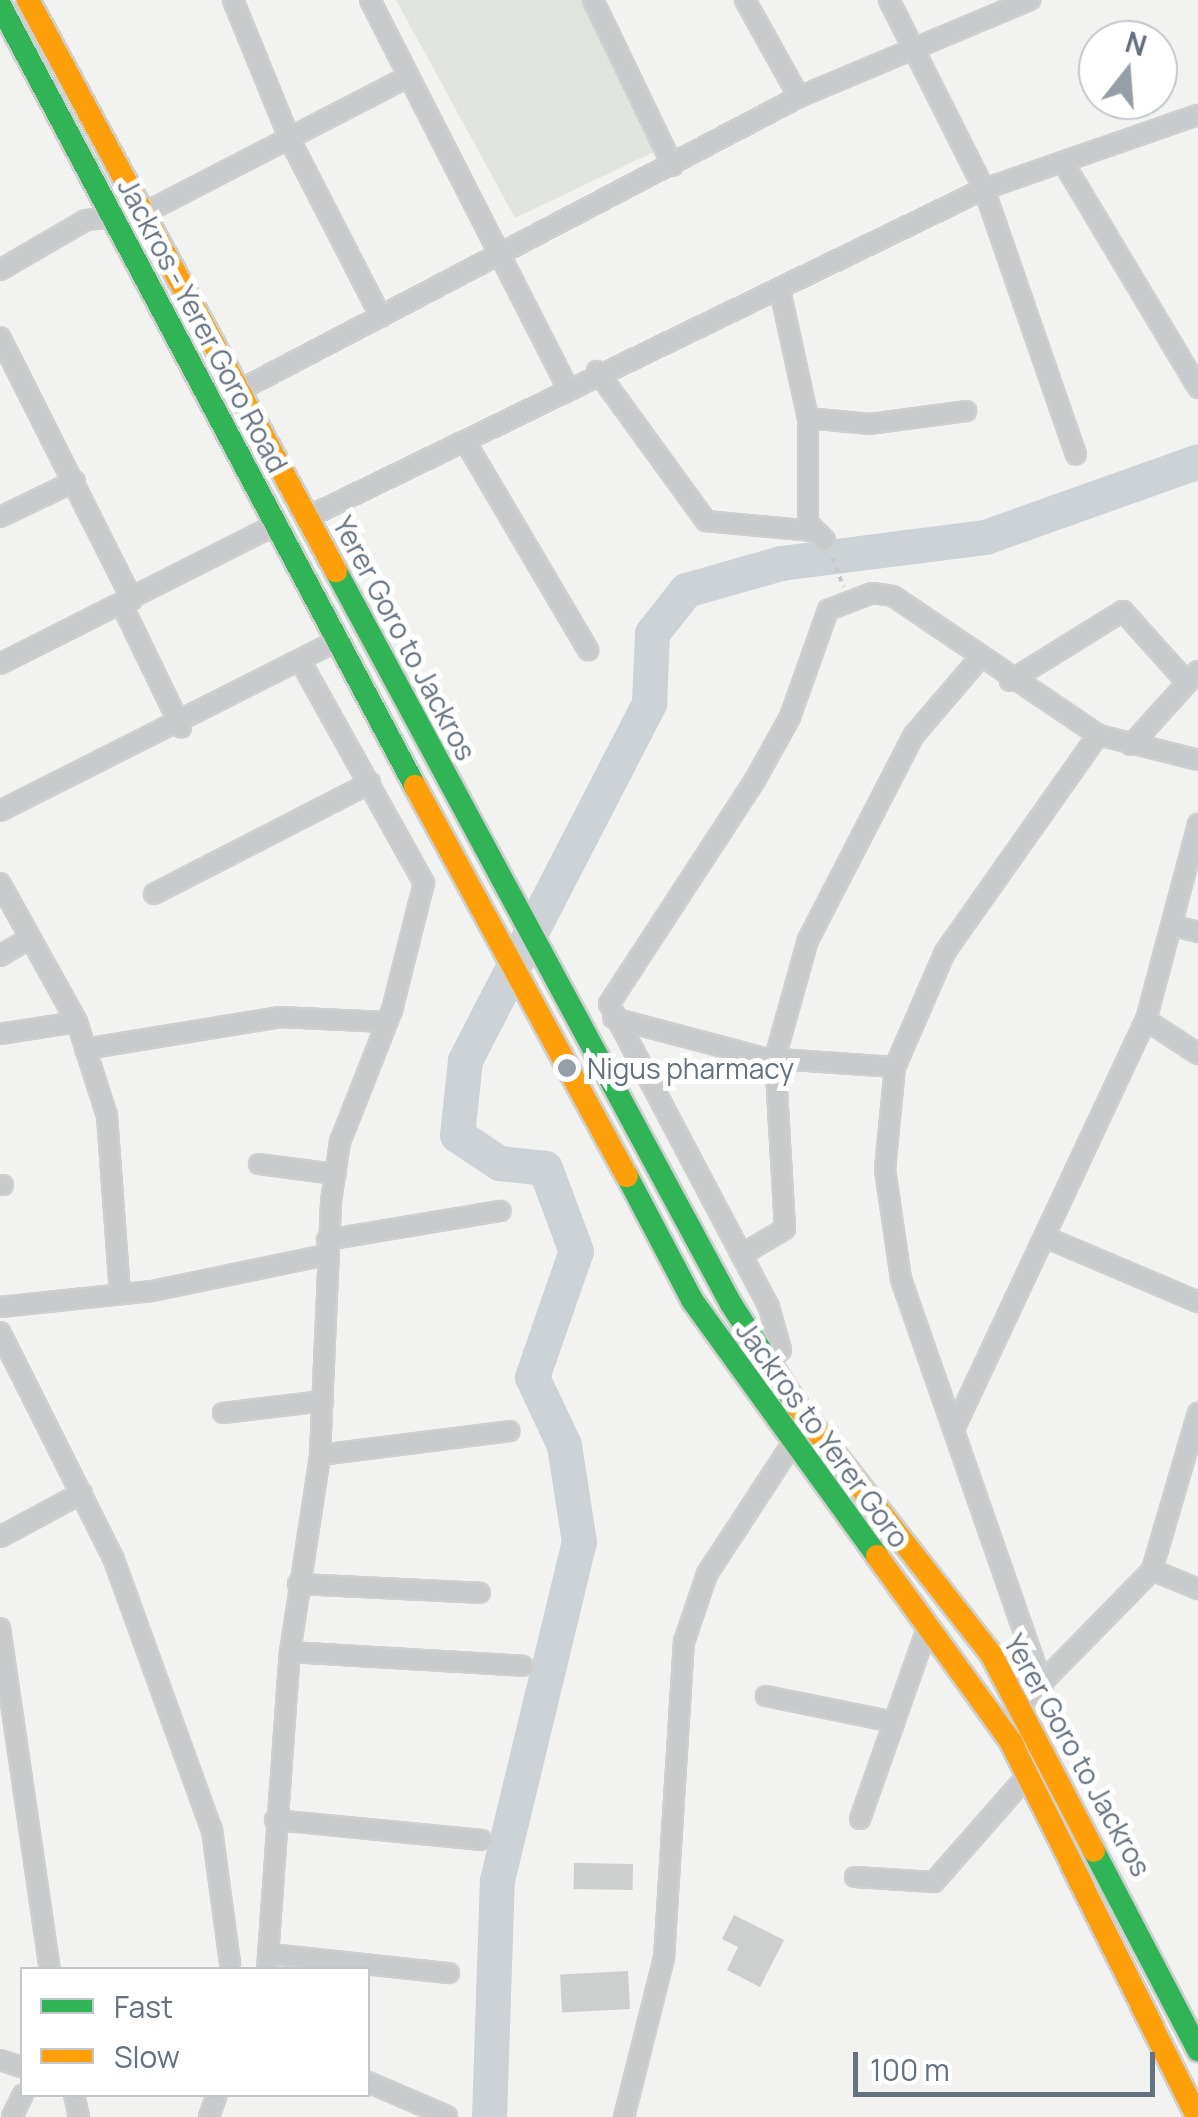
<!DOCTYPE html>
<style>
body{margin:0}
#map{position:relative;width:1198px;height:2117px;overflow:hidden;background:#f2f3f1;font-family:Manrope,sans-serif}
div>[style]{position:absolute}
.green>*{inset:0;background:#e2e5df}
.river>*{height:35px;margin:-17.5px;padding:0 17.5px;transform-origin:17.5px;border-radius:17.5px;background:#ccd2d6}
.building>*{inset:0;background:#cdcece;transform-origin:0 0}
.path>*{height:4px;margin-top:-2px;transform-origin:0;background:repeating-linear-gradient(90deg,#c7c8c7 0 5px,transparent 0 10px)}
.roads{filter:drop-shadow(2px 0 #cecfcf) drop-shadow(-2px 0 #cecfcf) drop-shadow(0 2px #cecfcf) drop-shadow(0 -2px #cecfcf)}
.street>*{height:18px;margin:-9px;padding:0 9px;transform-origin:9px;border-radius:9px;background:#c8cacb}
.fast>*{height:22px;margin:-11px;padding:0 11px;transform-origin:11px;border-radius:11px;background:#30b455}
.slow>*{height:22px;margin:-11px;padding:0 11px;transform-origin:11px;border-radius:11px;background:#ff9f0a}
.dots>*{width:28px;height:28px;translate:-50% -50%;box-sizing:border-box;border:5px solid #fff;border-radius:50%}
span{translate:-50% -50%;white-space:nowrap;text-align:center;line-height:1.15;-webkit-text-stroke:10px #fff;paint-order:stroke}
.street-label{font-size:28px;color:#64727f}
.poi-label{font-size:28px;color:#64727f}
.left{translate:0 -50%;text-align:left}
.legend{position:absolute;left:20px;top:1967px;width:350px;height:130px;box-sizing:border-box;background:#fff;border:2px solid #c1c7cc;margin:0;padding:12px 18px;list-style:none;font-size:30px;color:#64727f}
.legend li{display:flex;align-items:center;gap:20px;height:50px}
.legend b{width:50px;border:2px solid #c1c7cc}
.north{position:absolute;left:1078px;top:20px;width:100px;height:100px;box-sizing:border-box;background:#fff;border:2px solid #c1c7cc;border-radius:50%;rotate:17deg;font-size:28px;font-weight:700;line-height:40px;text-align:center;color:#64727f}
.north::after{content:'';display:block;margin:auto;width:35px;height:45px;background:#969fa7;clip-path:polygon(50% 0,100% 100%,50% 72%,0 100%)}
.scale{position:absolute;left:853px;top:2052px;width:302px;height:45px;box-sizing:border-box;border:5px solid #64727f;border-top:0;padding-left:12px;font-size:30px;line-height:35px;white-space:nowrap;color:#64727f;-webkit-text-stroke:8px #fff;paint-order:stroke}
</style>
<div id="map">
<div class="green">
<div style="clip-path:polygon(396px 0,587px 0,658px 150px,515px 218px)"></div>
</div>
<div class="river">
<div style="left:489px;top:2117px;width:237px;rotate:-88.1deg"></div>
<div style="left:497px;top:1880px;width:348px;rotate:-76.4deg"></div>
<div style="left:579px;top:1542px;width:98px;rotate:-98.8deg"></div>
<div style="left:564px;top:1445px;width:75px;rotate:-115.2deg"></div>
<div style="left:532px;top:1377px;width:133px;rotate:-70.8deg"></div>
<div style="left:576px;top:1251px;width:89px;rotate:-110.5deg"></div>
<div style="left:545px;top:1168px;width:46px;rotate:-173.8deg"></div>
<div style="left:499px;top:1163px;width:50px;rotate:-146.3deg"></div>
<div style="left:457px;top:1135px;width:75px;rotate:-83.9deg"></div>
<div style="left:465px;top:1060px;width:402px;rotate:-62.7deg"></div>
<div style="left:649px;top:703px;width:70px;rotate:-87.5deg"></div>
<div style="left:652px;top:633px;width:55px;rotate:-51.7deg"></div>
<div style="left:686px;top:590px;width:99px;rotate:-15.9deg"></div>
<div style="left:781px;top:563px;width:206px;rotate:-7.3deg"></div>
<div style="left:985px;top:537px;width:226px;rotate:-19.6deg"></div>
</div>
<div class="building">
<div style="left:574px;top:1863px;width:59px;height:26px;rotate:1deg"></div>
<div style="clip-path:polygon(734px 1915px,784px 1940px,760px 1987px,727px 1970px,738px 1947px,722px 1939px)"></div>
<div style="left:628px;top:1971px;width:38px;height:68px;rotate:87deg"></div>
</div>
<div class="path">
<div style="left:832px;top:558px;width:31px;rotate:68deg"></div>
</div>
<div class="roads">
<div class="street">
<div style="left:233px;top:0;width:151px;rotate:67.8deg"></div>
<div style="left:290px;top:140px;width:199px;rotate:62.8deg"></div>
<div style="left:370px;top:0;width:432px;rotate:63deg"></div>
<div style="left:593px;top:0;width:184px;rotate:64.3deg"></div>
<div style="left:745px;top:0;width:111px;rotate:60.9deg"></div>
<div style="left:889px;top:0;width:212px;rotate:63.3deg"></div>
<div style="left:984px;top:189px;width:281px;rotate:70.9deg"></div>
<div style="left:1063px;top:162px;width:263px;rotate:59.1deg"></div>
<div style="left:146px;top:212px;width:294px;rotate:-27.3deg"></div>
<div style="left:0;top:270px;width:99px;rotate:-30.2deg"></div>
<div style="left:86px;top:220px;width:25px;rotate:-5deg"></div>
<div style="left:780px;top:290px;width:131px;rotate:77.7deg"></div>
<div style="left:808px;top:418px;width:105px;rotate:90deg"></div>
<div style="left:808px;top:523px;width:24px;rotate:45deg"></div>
<div style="left:0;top:337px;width:294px;rotate:63.3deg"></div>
<div style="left:597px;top:371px;width:185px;rotate:54deg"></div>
<div style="left:706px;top:521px;width:107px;rotate:5.3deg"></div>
<div style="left:240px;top:390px;width:631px;rotate:-27.66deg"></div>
<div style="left:799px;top:97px;width:251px;rotate:-22.8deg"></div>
<div style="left:808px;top:418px;width:62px;rotate:5.5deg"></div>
<div style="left:870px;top:424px;width:97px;rotate:-7.7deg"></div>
<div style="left:465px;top:441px;width:243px;rotate:59.5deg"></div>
<div style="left:0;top:517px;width:83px;rotate:-25.6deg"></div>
<div style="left:306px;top:518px;width:754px;rotate:-25.89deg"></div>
<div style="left:984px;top:189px;width:226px;rotate:-19.1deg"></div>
<div style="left:122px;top:605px;width:136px;rotate:64.2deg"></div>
<div style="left:0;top:664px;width:308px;rotate:-26.8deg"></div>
<div style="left:1010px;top:681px;width:133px;rotate:-31.8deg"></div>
<div style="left:1123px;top:611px;width:93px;rotate:48.1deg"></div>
<div style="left:1131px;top:745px;width:100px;rotate:-47.8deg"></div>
<div style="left:0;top:811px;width:372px;rotate:-26.8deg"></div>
<div style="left:0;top:883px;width:159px;rotate:61deg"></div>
<div style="left:77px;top:1022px;width:99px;rotate:72.3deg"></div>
<div style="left:107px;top:1116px;width:177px;rotate:85.8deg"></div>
<div style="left:154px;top:894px;width:243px;rotate:-27.2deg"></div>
<div style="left:1174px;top:926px;width:25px;rotate:14deg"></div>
<div style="left:0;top:956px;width:31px;rotate:-31deg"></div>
<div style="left:613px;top:1018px;width:156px;rotate:14.8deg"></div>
<div style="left:764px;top:1058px;width:131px;rotate:3.9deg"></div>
<div style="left:1146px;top:1020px;width:62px;rotate:33.2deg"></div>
<div style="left:0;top:1034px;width:78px;rotate:-8.9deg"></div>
<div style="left:85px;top:1049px;width:198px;rotate:-9.3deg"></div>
<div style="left:280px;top:1017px;width:105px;rotate:2.7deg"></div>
<div style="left:259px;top:1164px;width:77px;rotate:7.5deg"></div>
<div style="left:0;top:1185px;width:3px"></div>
<div style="left:1045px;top:1237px;width:166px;rotate:23deg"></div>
<div style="left:327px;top:1240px;width:176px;rotate:-9.5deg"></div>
<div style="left:741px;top:1255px;width:51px;rotate:-30.6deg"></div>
<div style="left:785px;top:1229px;width:171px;rotate:-93.3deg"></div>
<div style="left:775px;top:1058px;width:123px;rotate:-74.4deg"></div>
<div style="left:808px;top:940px;width:231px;rotate:-62.7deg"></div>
<div style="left:914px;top:735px;width:100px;rotate:-49.5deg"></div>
<div style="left:0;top:1307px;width:153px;rotate:-6deg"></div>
<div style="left:152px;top:1291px;width:178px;rotate:-11.7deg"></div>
<div style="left:0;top:1332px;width:255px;rotate:63.4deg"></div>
<div style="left:114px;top:1560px;width:287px;rotate:70.1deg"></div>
<div style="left:212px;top:1830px;width:135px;rotate:82.3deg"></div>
<div style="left:766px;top:1365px;width:21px;rotate:-45deg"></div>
<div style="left:781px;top:1350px;width:45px;rotate:-105.6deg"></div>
<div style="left:769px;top:1307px;width:343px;rotate:-117.8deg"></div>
<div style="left:609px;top:1004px;width:267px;rotate:-56.9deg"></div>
<div style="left:755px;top:780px;width:72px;rotate:-60.9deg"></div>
<div style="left:790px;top:717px;width:114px;rotate:-70.4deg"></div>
<div style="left:828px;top:610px;width:47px;rotate:-21.1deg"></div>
<div style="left:872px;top:593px;width:21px;rotate:8deg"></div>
<div style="left:893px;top:596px;width:248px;rotate:34.1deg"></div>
<div style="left:1098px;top:735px;width:103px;rotate:14deg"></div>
<div style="left:223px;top:1413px;width:101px;rotate:-6.8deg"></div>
<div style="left:955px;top:1427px;width:450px;rotate:-64.9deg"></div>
<div style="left:1146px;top:1020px;width:203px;rotate:-75.1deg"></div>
<div style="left:320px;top:1455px;width:191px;rotate:-7.2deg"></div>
<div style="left:0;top:1537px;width:93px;rotate:-28.2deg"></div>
<div style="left:1152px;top:1570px;width:50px;rotate:22.4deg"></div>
<div style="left:298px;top:1584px;width:182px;rotate:2.8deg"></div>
<div style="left:0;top:1628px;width:346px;rotate:81.7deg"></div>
<div style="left:290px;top:1652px;width:233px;rotate:3.4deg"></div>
<div style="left:1043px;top:1687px;width:432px;rotate:-109.2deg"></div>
<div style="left:901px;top:1279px;width:111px;rotate:-98.3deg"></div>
<div style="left:885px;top:1169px;width:102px;rotate:-84.4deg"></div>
<div style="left:895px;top:1067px;width:125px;rotate:-66.5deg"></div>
<div style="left:945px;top:952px;width:266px;rotate:-54.8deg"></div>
<div style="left:766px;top:1696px;width:131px;rotate:11.5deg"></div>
<div style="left:1021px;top:1704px;width:187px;rotate:-45.6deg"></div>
<div style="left:1152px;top:1570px;width:164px;rotate:-73.7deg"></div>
<div style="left:860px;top:1819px;width:205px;rotate:-70.6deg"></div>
<div style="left:275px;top:1820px;width:207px;rotate:5.5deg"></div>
<div style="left:855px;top:1877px;width:79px;rotate:3.6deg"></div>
<div style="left:934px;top:1882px;width:144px;rotate:-48.7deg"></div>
<div style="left:270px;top:1954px;width:180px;rotate:6.1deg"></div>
<div style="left:267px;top:1970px;width:319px;rotate:-85.9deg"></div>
<div style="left:290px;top:1652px;width:199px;rotate:-81.3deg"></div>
<div style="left:320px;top:1455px;width:254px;rotate:-87.5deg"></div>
<div style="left:331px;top:1201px;width:60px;rotate:-81.3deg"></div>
<div style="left:340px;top:1142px;width:142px;rotate:-68.5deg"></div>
<div style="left:392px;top:1010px;width:131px;rotate:-75.9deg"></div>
<div style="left:424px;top:883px;width:253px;rotate:-119.1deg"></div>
<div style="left:0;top:2060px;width:23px;rotate:18deg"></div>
<div style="left:368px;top:2082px;width:86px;rotate:23.3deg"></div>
<div style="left:74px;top:2094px;width:24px;rotate:78deg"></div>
<div style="left:12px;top:2117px;width:25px;rotate:-64deg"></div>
<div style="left:209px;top:2117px;width:24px;rotate:-71deg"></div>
<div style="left:624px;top:2117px;width:164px;rotate:-75.9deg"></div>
<div style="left:664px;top:1958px;width:317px;rotate:-86.4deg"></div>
<div style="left:684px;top:1642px;width:72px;rotate:-71.3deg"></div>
<div style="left:707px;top:1574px;width:152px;rotate:-56.8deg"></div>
</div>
<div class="fast">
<div style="left:0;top:5px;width:884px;rotate:62.02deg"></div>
<div style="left:336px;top:571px;width:833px;rotate:61.68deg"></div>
<div style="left:731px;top:1304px;width:123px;rotate:57deg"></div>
<div style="left:627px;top:1176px;width:140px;rotate:62.3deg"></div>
<div style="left:692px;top:1300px;width:316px;rotate:54.1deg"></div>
<div style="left:1094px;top:1851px;width:225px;rotate:62.4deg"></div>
</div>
<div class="slow">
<div style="left:28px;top:0;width:649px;rotate:61.66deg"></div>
<div style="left:415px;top:786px;width:444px;rotate:61.5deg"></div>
<div style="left:798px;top:1407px;width:313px;rotate:52deg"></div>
<div style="left:991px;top:1654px;width:222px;rotate:62.4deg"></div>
<div style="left:877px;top:1556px;width:229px;rotate:54.2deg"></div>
<div style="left:1011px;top:1742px;width:419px;rotate:63.6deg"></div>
</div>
</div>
<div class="dots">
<div style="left:567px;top:1068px;background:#969fa7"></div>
</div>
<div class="street-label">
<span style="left:203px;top:325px;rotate:62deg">Jackros - Yerer Goro Road</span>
<span style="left:405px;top:638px;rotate:62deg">Yerer Goro to Jackros</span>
<span style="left:823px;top:1434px;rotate:54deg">Jackros to Yerer Goro</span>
<span style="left:1078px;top:1755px;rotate:61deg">Yerer Goro to Jackros</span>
</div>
<div class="poi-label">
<span class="left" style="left:587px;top:1068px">Nigus pharmacy</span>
</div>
<ul class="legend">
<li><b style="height:12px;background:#30b455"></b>Fast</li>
<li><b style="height:12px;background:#ff9f0a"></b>Slow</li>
</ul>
<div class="north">N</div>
<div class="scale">100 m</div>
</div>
